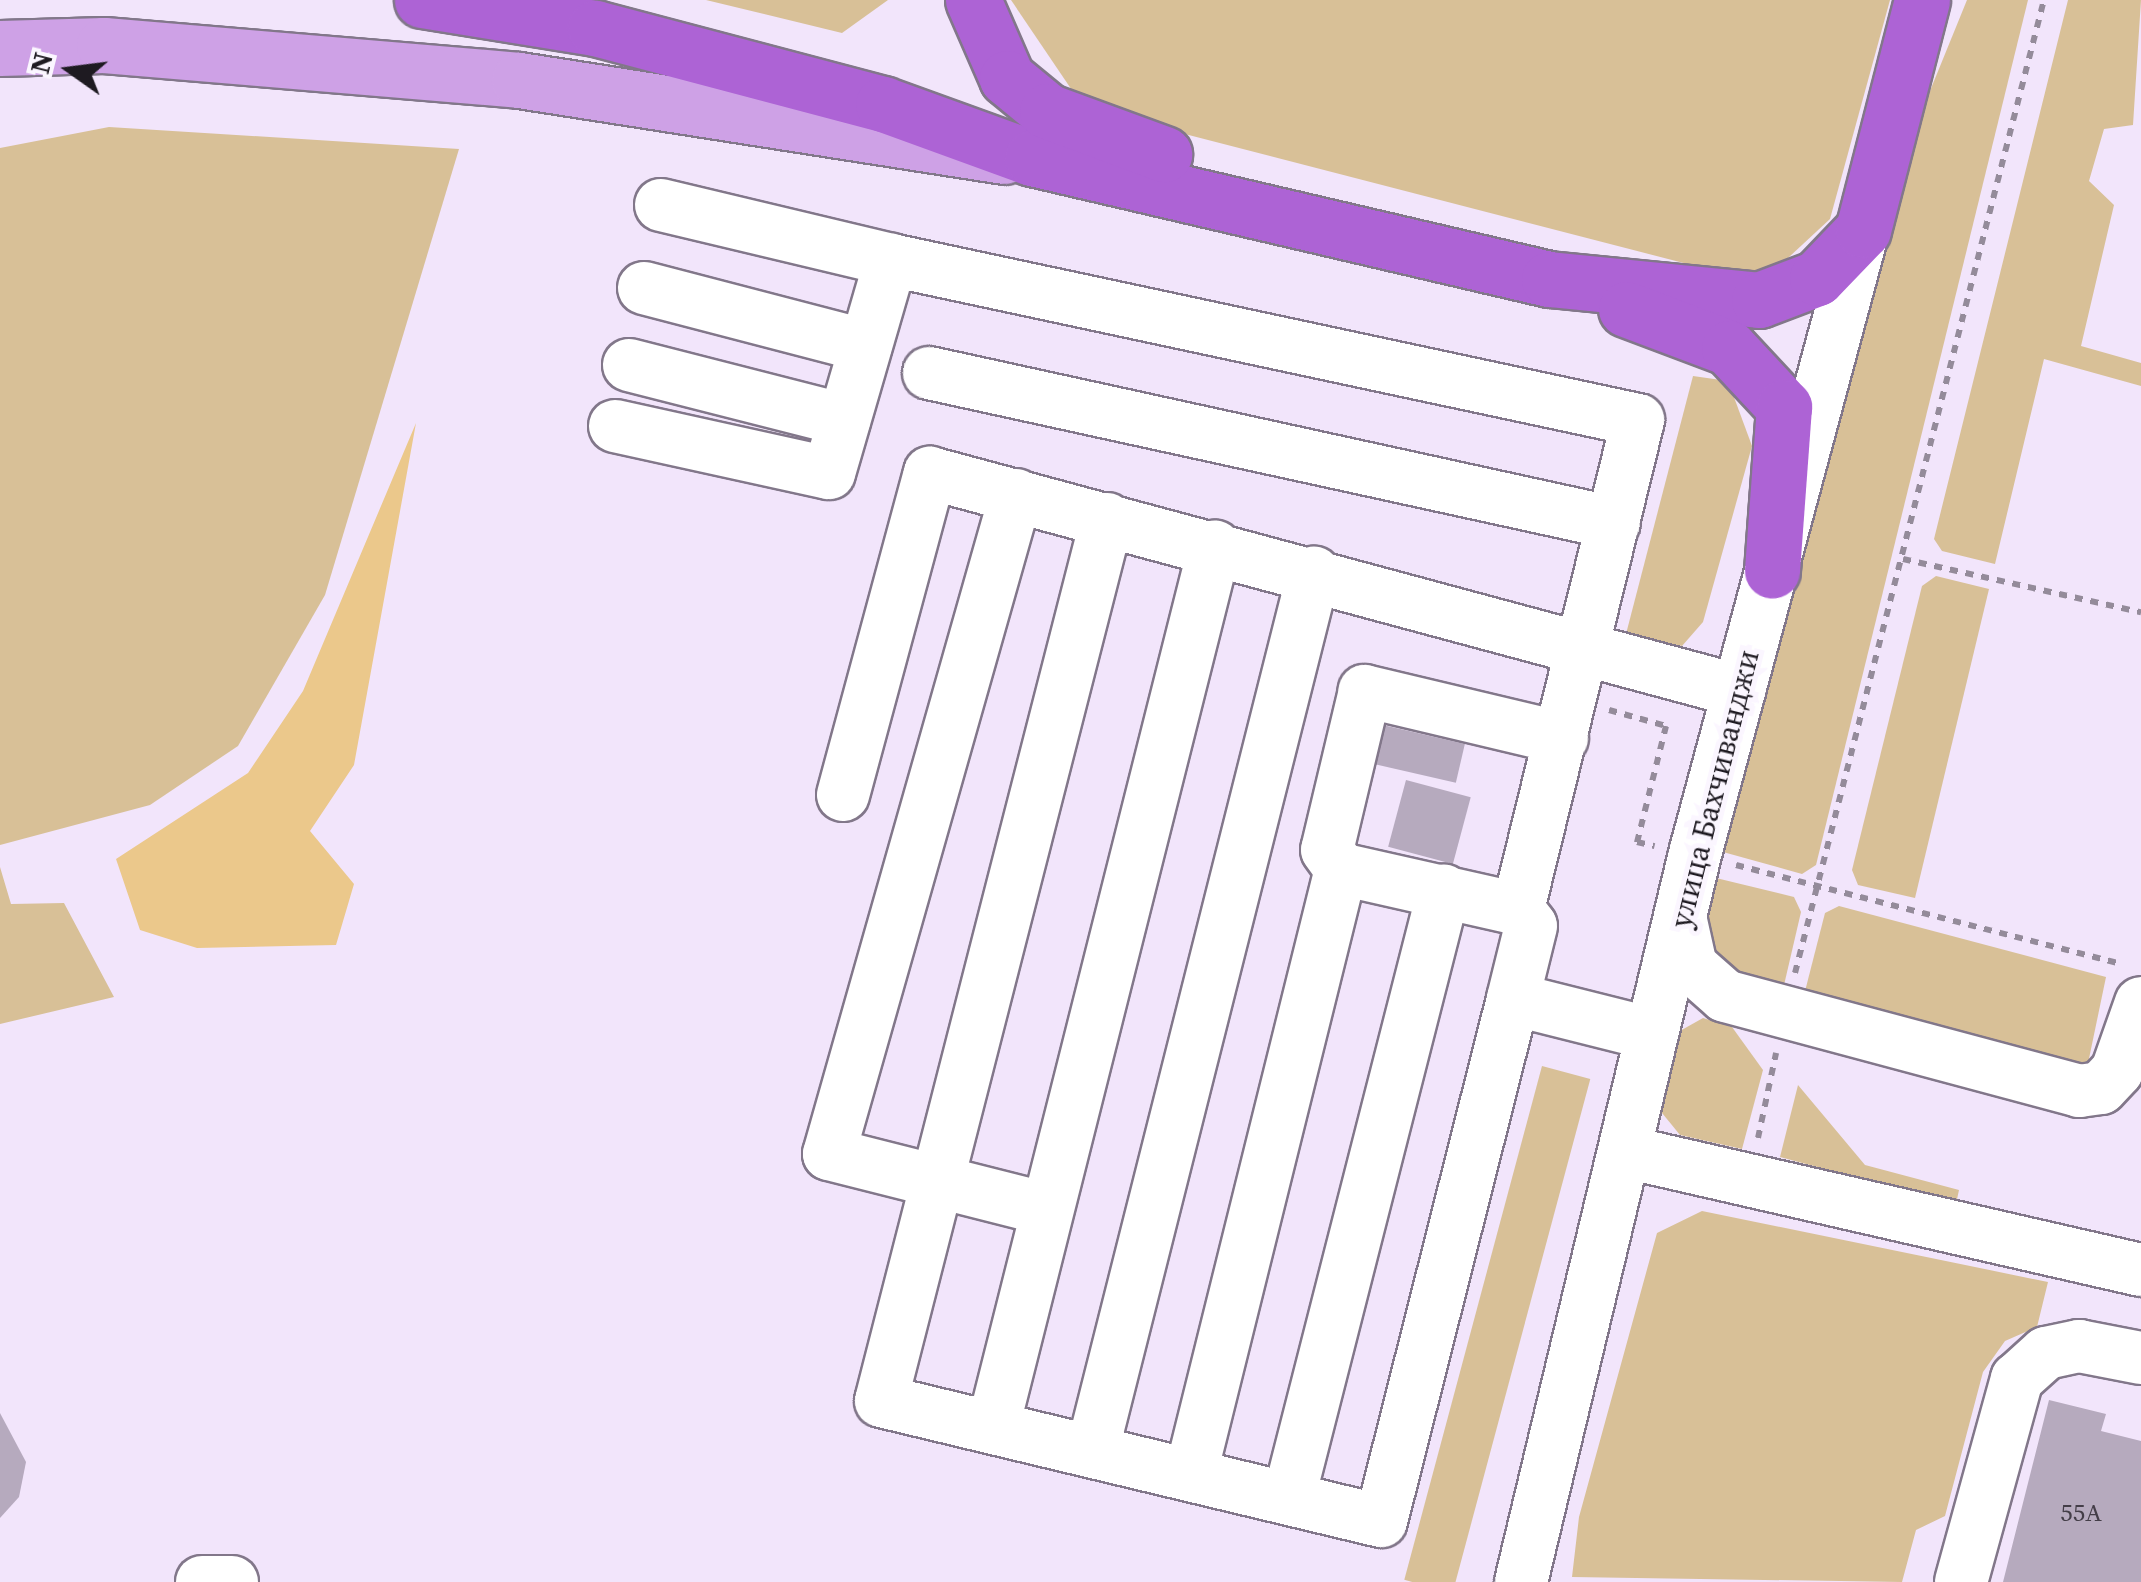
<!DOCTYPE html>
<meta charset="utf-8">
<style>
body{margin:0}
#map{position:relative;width:2141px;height:1582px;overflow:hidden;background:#f2e5fb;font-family:"Source Serif 4",serif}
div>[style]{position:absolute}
.green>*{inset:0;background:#d8c097;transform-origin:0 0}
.water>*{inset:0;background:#ebc88b}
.building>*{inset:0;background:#b6aabe;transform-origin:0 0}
.path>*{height:6px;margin-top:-3px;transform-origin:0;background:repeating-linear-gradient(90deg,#948b9a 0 8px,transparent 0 16px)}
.roads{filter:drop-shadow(2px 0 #82778a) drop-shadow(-2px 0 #82778a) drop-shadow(0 2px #82778a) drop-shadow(0 -2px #82778a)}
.minor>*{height:52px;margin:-26px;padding:0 26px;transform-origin:26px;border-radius:26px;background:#fff}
.major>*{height:55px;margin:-27.5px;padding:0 27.5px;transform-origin:27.5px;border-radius:27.5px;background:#cea1e6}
.highway>*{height:55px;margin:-27.5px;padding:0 27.5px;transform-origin:27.5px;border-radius:27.5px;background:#ad63d5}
span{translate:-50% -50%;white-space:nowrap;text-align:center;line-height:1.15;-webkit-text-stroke:10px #fbf6ff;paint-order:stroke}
.number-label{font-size:25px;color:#443e48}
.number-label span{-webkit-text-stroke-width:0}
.street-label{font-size:30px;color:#1e1a21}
.north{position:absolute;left:20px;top:20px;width:100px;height:100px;-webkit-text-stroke:8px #fbf6ff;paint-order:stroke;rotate:284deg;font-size:28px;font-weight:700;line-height:40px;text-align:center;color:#1e1a21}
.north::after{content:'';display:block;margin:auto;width:35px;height:45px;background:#1e1a21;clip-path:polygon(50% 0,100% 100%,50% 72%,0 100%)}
</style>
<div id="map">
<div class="green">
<div style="clip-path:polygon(706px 0,888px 0,842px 33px)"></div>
<div style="clip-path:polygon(1011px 0,1890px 0,1830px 219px,1774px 271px,1730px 275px,1084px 108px)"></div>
<div style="clip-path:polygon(1967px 0,2028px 0,1816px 865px,1802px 874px,1723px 852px,1921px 113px)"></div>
<div style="clip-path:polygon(2068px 0,2141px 0,2133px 125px,2104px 129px,2089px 181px,2114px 205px,2081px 346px,2141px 363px,2141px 386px,2044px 359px,1995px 564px,1942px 551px,1934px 539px)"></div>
<div style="clip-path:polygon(109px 127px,459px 149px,325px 595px,238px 746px,150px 805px,0 845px,0 148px)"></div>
<div style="clip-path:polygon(1693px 376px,1728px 381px,1752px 446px,1703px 622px,1682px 646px,1626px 634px)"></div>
<div style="clip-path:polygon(1936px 576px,1989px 589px,1915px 898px,1858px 885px,1852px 870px,1922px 586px)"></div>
<div style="clip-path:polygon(0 867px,11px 904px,64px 903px,114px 997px,0 1024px)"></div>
<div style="clip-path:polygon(1716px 878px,1794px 897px,1801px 912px,1781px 998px,1721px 973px,1703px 928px)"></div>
<div style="clip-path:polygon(1839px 906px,2106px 977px,2086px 1073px,1802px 1003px,1825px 913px)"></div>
<div style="clip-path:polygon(1703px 1018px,1732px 1027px,1763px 1070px,1742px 1149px,1680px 1135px,1658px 1108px,1671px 1036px)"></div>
<div style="left:1542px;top:1066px;width:50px;height:532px;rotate:15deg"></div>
<div style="clip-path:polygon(1798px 1085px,1865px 1165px,1959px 1190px,1956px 1204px,1780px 1157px)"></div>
<div style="clip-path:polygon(1702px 1211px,2048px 1282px,2037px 1327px,2005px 1341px,1983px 1372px,1945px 1516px,1916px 1530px,1902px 1582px,1572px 1577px,1579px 1517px,1657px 1233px)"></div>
</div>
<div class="water">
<div style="clip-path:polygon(416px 423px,354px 765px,310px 831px,354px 884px,336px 945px,197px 948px,140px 930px,116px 859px,248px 773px,303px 691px)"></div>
</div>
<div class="building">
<div style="left:1383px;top:725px;width:84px;height:40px;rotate:13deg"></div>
<div style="left:1406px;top:780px;width:67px;height:69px;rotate:15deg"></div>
<div style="clip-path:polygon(2049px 1400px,2106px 1414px,2101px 1431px,2141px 1441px,2141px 1582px,2003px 1582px)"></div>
<div style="clip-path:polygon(0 1413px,26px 1462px,19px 1497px,0 1518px)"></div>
</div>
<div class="path">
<div style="left:1903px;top:559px;width:244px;rotate:12.6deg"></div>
<div style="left:1609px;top:710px;width:59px;rotate:15.7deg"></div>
<div style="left:1666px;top:726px;width:120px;rotate:104deg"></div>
<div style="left:1637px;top:842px;width:18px;rotate:13deg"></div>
<div style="left:1736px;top:865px;width:398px;rotate:14.4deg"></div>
<div style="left:1795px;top:973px;width:1004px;rotate:-75.65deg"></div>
<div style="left:1758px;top:1138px;width:87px;rotate:-78deg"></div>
</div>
<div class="roads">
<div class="minor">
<div style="left:661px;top:205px;width:236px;rotate:13.4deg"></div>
<div style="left:644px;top:288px;width:229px;rotate:14.6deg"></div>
<div style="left:629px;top:365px;width:222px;rotate:14.3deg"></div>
<div style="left:929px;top:373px;width:701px;rotate:12.35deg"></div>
<div style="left:615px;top:426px;width:219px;rotate:12.4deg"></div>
<div style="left:829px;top:473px;width:222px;rotate:-73.8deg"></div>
<div style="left:891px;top:260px;width:764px;rotate:12.09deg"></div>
<div style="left:1638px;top:420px;width:504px;rotate:103.79deg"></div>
<div style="left:1016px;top:495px;width:685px;rotate:105.84deg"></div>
<div style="left:829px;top:1154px;width:225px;rotate:14.2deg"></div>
<div style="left:1107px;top:519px;width:910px;rotate:104.37deg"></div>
<div style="left:881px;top:1401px;width:514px;rotate:13.5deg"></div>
<div style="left:1381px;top:1521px;width:538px;rotate:-75.81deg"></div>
<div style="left:1562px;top:738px;width:203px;rotate:-166.6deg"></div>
<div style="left:1365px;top:691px;width:163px;rotate:103.4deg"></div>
<div style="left:1327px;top:850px;width:24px;rotate:54deg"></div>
<div style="left:1341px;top:869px;width:181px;rotate:12.7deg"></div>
<div style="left:1518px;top:909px;width:21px;rotate:53deg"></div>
<div style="left:1531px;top:926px;width:75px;rotate:103.9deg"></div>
<div style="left:1513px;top:999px;width:143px;rotate:14.1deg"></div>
<div style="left:843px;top:795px;width:334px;rotate:-74.9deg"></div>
<div style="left:930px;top:473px;width:838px;rotate:15.08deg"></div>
<div style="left:1681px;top:921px;width:46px;rotate:77.5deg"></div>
<div style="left:1691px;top:966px;width:45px;rotate:41.4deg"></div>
<div style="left:1725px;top:996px;width:367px;rotate:15deg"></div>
<div style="left:2079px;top:1091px;width:22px;rotate:-8deg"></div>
<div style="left:2101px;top:1088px;width:23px;rotate:-47deg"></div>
<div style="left:2117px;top:1071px;width:72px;rotate:-70.6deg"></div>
<div style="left:1626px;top:1152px;width:528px;rotate:12.91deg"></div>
<div style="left:994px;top:1423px;width:904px;rotate:-75.86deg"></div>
<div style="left:1093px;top:1448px;width:903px;rotate:-75.84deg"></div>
<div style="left:1191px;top:1473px;width:622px;rotate:-76.05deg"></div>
<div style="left:1289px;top:1497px;width:626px;rotate:-75.68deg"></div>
<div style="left:202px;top:1582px;width:30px"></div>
<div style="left:1521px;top:1582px;width:749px;rotate:-76.56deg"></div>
<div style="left:1695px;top:854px;width:646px;rotate:-74.93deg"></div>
<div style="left:1961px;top:1582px;width:211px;rotate:-74.6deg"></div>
<div style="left:2017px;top:1379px;width:39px;rotate:-42deg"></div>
<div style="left:2046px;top:1353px;width:34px;rotate:-12deg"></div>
<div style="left:2079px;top:1346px;width:63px;rotate:11deg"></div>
</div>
<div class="major">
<div style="left:0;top:48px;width:104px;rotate:-1.7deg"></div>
<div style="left:104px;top:45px;width:416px;rotate:4.8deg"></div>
<div style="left:519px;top:80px;width:491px;rotate:8.9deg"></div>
</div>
<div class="highway">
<div style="left:422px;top:0;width:175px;rotate:9.2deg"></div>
<div style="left:595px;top:28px;width:298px;rotate:14.8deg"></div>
<div style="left:883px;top:104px;width:158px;rotate:19.9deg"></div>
<div style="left:1032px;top:158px;width:531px;rotate:13.17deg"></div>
<div style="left:1549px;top:279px;width:211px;rotate:5.7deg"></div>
<div style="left:1759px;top:300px;width:62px;rotate:-20.8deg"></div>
<div style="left:1817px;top:278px;width:66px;rotate:-46.2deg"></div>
<div style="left:1863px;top:230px;width:237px;rotate:-75.6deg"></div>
<div style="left:973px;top:0;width:85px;rotate:66.4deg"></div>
<div style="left:1007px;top:78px;width:52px;rotate:39.5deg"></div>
<div style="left:1047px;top:111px;width:125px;rotate:20.2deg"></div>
<div style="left:1626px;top:309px;width:110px;rotate:20.7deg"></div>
<div style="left:1729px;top:348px;width:81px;rotate:47deg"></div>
<div style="left:1784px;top:407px;width:164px;rotate:94.2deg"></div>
</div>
</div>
<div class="number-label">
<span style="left:2081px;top:1512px">55А</span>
</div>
<div class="street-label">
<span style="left:1715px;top:789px;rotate:-76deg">улица Бахчиванджи</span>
</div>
<div class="north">N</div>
</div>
